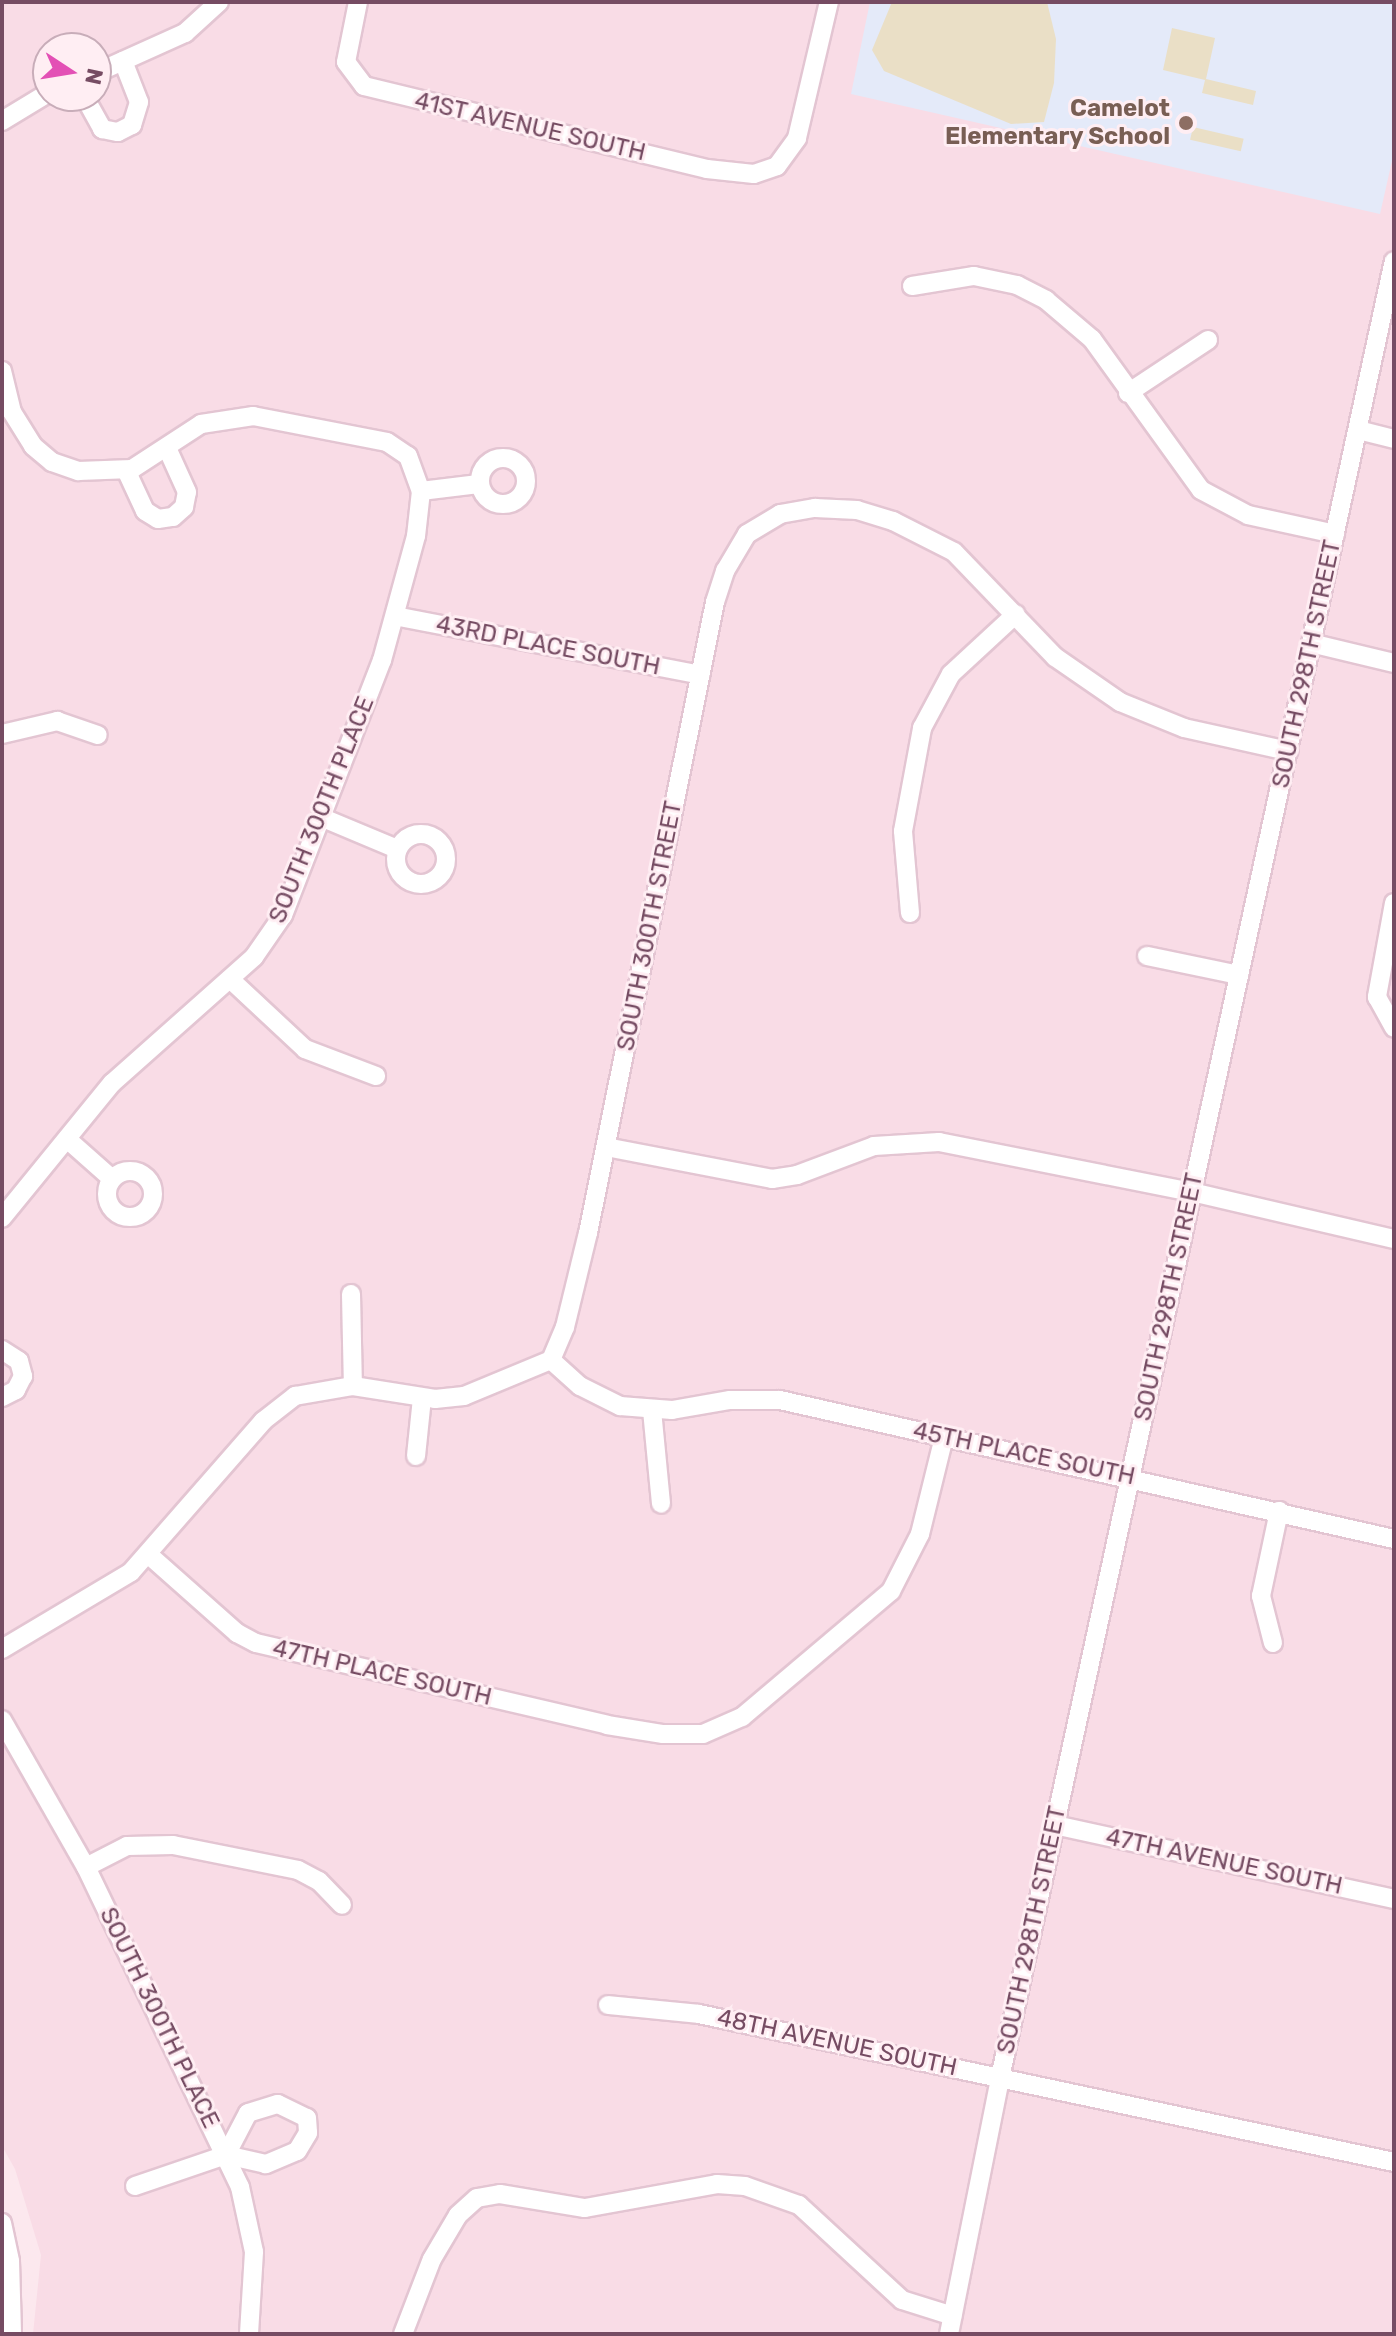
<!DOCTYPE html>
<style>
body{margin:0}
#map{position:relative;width:1396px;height:2336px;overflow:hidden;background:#fce8ee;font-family:Rubik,sans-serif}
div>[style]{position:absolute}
.residential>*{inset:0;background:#f9dce6}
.education>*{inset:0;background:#e4eaf9}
.green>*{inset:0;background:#eadfc6;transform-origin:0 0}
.roads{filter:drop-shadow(2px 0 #e3c5d2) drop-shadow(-2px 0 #e3c5d2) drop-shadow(0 2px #e3c5d2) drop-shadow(0 -2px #e3c5d2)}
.minor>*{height:18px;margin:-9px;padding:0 9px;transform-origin:9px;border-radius:9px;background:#fff}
.minor>.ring{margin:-9px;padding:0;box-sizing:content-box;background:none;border:18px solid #fff;border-radius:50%}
.dots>*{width:22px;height:22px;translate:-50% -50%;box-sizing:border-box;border:4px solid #ffeef3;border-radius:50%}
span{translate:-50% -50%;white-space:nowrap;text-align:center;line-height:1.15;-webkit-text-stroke:6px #ffeef3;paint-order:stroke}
.education-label{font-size:24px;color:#785e54;font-weight:700}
.right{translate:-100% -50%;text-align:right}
.street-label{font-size:24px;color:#764c63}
.frame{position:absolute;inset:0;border:4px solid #764c63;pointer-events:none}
.north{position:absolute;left:32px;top:32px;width:80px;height:80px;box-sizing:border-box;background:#ffeef3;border:2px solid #c8adb9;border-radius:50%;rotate:102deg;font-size:22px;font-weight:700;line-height:32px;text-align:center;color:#764c63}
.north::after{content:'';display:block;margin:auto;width:28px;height:36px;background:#e350b5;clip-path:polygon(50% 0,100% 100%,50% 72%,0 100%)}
</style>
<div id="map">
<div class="residential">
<div style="clip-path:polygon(evenodd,2px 2px,1394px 2px,1394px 2334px,33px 2334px,41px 2255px,15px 2169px,2px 2146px,2px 2px,48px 48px,96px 48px,96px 96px,48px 96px,48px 48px)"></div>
</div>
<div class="education">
<div style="clip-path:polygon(870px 2px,1394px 2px,1394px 152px,1380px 214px,851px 94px)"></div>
</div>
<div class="green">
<div style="clip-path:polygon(892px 2px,1047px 2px,1056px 39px,1054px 83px,1044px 122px,1011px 124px,884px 71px,872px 50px)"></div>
<div style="clip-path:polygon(1172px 28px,1215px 38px,1206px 79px,1256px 91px,1253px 105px,1202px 93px,1205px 80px,1163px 70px)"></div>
<div style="left:1193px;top:127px;width:52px;height:13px;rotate:13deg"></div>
</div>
<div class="roads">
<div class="minor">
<div style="left:358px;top:2px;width:61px;rotate:101.3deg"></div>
<div style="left:346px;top:62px;width:30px;rotate:53deg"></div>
<div style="left:364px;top:86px;width:353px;rotate:13.6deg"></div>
<div style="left:707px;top:169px;width:47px;rotate:6.1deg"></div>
<div style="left:754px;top:174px;width:24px;rotate:-19deg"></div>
<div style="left:777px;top:166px;width:34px;rotate:-54deg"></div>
<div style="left:797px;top:138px;width:140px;rotate:-76.8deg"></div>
<div style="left:96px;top:73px;width:98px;rotate:-24.2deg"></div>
<div style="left:185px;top:33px;width:46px;rotate:-42.4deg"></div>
<div style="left:84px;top:96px;width:38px;rotate:61deg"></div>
<div style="left:102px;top:129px;width:16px;rotate:11deg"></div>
<div style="left:118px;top:132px;width:16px;rotate:-27deg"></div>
<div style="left:132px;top:125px;width:24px;rotate:-73deg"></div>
<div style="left:139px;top:102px;width:44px;rotate:-111.3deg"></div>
<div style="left:2px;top:121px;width:54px;rotate:-31.3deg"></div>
<div style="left:912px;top:286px;width:63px;rotate:-9.2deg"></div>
<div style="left:974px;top:276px;width:44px;rotate:11.8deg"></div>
<div style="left:1017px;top:285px;width:33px;rotate:27deg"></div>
<div style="left:1046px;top:300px;width:60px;rotate:40.3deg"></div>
<div style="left:1092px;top:339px;width:186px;rotate:54.2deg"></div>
<div style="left:1201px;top:490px;width:53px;rotate:28deg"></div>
<div style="left:1248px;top:515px;width:89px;rotate:12.3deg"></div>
<div style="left:2px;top:371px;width:42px;rotate:76.3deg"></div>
<div style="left:12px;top:412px;width:40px;rotate:58deg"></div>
<div style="left:33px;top:446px;width:25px;rotate:40deg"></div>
<div style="left:52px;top:462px;width:28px;rotate:19deg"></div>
<div style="left:78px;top:471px;width:54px;rotate:-2.1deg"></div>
<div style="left:132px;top:469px;width:82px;rotate:-33.1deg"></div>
<div style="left:201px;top:424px;width:53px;rotate:-8.7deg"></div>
<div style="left:253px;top:416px;width:136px;rotate:11deg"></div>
<div style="left:387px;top:442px;width:25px;rotate:34deg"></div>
<div style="left:408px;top:456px;width:37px;rotate:70deg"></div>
<div style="left:421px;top:491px;width:45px;rotate:96.3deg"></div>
<div style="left:416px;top:536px;width:129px;rotate:105.3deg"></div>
<div style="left:382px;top:660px;width:274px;rotate:111.2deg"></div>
<div style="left:283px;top:915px;width:51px;rotate:124.6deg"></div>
<div style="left:254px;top:957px;width:190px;rotate:138.4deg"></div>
<div style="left:112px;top:1083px;width:174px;rotate:129.2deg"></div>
<div style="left:1128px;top:393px;width:96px;rotate:-33.5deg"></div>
<div style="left:1358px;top:430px;width:37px;rotate:14deg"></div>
<div class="ring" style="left:480px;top:458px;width:28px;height:28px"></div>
<div style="left:126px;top:470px;width:45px;rotate:65.1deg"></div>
<div style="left:145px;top:511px;width:15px;rotate:32deg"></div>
<div style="left:158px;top:519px;width:15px;rotate:-8deg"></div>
<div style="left:173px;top:517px;width:15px;rotate:-42deg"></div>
<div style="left:184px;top:507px;width:15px;rotate:-79deg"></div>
<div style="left:187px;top:492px;width:48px;rotate:-114.4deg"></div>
<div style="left:421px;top:491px;width:58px;rotate:-6.9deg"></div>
<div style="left:395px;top:616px;width:311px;rotate:10.9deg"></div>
<div style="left:1311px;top:643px;width:85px;rotate:13.5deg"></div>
<div style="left:2px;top:734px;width:57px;rotate:-13.3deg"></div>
<div style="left:57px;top:721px;width:43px;rotate:18.9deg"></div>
<div style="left:323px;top:818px;width:80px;rotate:22.7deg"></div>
<div class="ring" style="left:396px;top:834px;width:32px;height:32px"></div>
<div style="left:1394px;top:903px;width:96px;rotate:100.3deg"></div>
<div style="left:1377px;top:997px;width:35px;rotate:61deg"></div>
<div style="left:910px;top:913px;width:82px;rotate:-94.9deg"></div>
<div style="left:903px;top:831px;width:105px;rotate:-79.5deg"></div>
<div style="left:922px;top:728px;width:61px;rotate:-61.8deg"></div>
<div style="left:951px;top:674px;width:88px;rotate:-42.7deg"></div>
<div style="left:1147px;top:956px;width:94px;rotate:11.7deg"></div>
<div style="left:230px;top:979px;width:103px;rotate:43deg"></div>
<div style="left:305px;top:1049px;width:76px;rotate:20.8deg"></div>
<div style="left:67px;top:1139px;width:60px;rotate:41.6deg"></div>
<div style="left:606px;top:1147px;width:169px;rotate:10.9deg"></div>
<div style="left:772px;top:1179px;width:25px;rotate:-9deg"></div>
<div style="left:797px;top:1175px;width:82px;rotate:-20.6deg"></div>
<div style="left:874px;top:1146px;width:65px;rotate:-3.5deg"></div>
<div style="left:939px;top:1142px;width:258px;rotate:11.2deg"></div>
<div style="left:1192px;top:1192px;width:207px;rotate:13.1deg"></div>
<div class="ring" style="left:107px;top:1171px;width:28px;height:28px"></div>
<div style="left:351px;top:1294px;width:92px;rotate:88.8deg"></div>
<div style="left:2px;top:1350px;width:20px;rotate:33deg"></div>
<div style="left:19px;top:1361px;width:16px;rotate:75deg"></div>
<div style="left:23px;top:1376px;width:16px;rotate:117deg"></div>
<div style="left:16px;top:1390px;width:16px;rotate:153deg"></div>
<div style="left:551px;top:1360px;width:39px;rotate:42deg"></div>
<div style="left:580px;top:1386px;width:45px;rotate:26.6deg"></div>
<div style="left:620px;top:1406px;width:52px;rotate:4.4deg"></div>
<div style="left:672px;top:1410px;width:59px;rotate:-9.8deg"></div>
<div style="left:730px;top:1400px;width:50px"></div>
<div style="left:780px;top:1400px;width:630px;rotate:12.76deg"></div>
<div style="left:652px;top:1410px;width:94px;rotate:84.5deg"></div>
<div style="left:416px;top:1456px;width:58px;rotate:-84.1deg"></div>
<div style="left:149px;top:1555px;width:118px;rotate:41.6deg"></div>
<div style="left:237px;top:1633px;width:21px;rotate:28deg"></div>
<div style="left:256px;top:1643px;width:360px;rotate:13.1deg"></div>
<div style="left:607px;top:1725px;width:57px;rotate:9.1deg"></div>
<div style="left:663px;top:1734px;width:40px"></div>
<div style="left:703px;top:1734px;width:43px;rotate:-23.6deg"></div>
<div style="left:742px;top:1717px;width:195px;rotate:-40.2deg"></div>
<div style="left:891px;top:1591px;width:64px;rotate:-63deg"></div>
<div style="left:920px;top:1534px;width:100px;rotate:-76.1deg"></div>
<div style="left:1273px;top:1643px;width:49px;rotate:-104.3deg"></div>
<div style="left:1261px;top:1596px;width:87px;rotate:-78deg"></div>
<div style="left:2px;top:1649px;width:150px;rotate:-30.8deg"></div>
<div style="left:131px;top:1572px;width:201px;rotate:-48.8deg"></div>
<div style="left:263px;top:1421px;width:41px;rotate:-38deg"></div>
<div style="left:295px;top:1396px;width:59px;rotate:-9.8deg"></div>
<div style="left:353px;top:1386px;width:83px;rotate:9deg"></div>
<div style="left:435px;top:1399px;width:29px;rotate:-6deg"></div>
<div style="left:464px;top:1396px;width:94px;rotate:-22.5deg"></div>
<div style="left:551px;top:1360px;width:36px;rotate:-67deg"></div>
<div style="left:565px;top:1327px;width:97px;rotate:-76.3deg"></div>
<div style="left:588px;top:1233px;width:644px;rotate:-78.62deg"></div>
<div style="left:715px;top:602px;width:33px;rotate:-72deg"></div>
<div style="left:725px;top:571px;width:43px;rotate:-59.3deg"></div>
<div style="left:747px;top:534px;width:39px;rotate:-31deg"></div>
<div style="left:780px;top:514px;width:36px;rotate:-10deg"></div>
<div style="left:815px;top:508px;width:42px;rotate:2.7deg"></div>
<div style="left:857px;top:510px;width:38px;rotate:17deg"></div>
<div style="left:893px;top:521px;width:68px;rotate:26.9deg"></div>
<div style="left:954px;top:552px;width:146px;rotate:46.1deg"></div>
<div style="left:1055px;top:657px;width:79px;rotate:34.7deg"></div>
<div style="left:1120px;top:702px;width:69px;rotate:22.1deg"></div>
<div style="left:1184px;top:728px;width:107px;rotate:12.5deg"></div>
<div style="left:2px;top:1720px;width:169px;rotate:60.3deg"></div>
<div style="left:86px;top:1867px;width:355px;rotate:64.3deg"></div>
<div style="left:240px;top:2187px;width:66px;rotate:77.8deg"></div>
<div style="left:254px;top:2252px;width:82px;rotate:93.5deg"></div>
<div style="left:1055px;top:1825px;width:347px;rotate:12.3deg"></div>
<div style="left:86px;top:1867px;width:46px;rotate:-27.1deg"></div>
<div style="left:127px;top:1846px;width:46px;rotate:-1.2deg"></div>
<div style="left:173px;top:1845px;width:127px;rotate:11.3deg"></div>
<div style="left:298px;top:1870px;width:24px;rotate:28deg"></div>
<div style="left:319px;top:1881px;width:33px;rotate:46deg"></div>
<div style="left:608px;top:2005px;width:91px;rotate:5.6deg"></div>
<div style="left:699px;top:2014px;width:711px;rotate:12.02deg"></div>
<div style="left:278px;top:2104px;width:32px;rotate:26deg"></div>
<div style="left:307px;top:2118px;width:15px;rotate:86deg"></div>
<div style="left:308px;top:2133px;width:21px;rotate:121deg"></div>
<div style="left:297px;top:2151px;width:34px;rotate:157deg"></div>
<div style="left:266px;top:2164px;width:41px;rotate:-167.3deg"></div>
<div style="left:226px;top:2155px;width:47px;rotate:-62.4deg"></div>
<div style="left:248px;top:2113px;width:31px;rotate:-17deg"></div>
<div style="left:135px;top:2186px;width:96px;rotate:-18.8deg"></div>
<div style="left:2px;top:2223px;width:39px;rotate:78deg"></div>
<div style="left:10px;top:2261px;width:73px;rotate:88.4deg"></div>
<div style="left:403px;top:2334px;width:80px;rotate:-68.9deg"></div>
<div style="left:432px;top:2259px;width:51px;rotate:-59.4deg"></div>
<div style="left:458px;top:2215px;width:25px;rotate:-42deg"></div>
<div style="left:477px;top:2198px;width:23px;rotate:-10deg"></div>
<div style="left:500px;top:2194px;width:86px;rotate:9.4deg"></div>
<div style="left:585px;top:2208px;width:134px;rotate:-10.3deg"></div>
<div style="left:717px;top:2184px;width:28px;rotate:4deg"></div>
<div style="left:745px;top:2186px;width:57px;rotate:19.4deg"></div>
<div style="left:799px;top:2205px;width:140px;rotate:42.7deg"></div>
<div style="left:902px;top:2300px;width:53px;rotate:17.4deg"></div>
<div style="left:949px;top:2334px;width:261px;rotate:-78.7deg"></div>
<div style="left:1000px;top:2078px;width:1859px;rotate:-77.77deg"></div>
</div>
</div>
<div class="dots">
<div style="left:1186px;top:123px;background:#8d6e63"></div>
</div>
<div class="education-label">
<span class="right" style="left:1170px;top:123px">Camelot<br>Elementary School</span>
</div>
<div class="street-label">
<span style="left:530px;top:127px;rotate:13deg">41ST AVENUE SOUTH</span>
<span style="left:548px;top:646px;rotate:11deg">43RD PLACE SOUTH</span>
<span style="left:1307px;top:664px;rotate:-78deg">SOUTH 298TH STREET</span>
<span style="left:322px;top:810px;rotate:-68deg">SOUTH 300TH PLACE</span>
<span style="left:650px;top:926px;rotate:-79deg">SOUTH 300TH STREET</span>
<span style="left:1169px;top:1297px;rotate:-78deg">SOUTH 298TH STREET</span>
<span style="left:1024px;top:1454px;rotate:12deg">45TH PLACE SOUTH</span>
<span style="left:382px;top:1673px;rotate:13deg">47TH PLACE SOUTH</span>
<span style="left:1224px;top:1862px;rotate:12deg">47TH AVENUE SOUTH</span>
<span style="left:1032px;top:1930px;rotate:-78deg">SOUTH 298TH STREET</span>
<span style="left:159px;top:2018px;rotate:64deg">SOUTH 300TH PLACE</span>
<span style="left:837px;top:2043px;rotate:12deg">48TH AVENUE SOUTH</span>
</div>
<div class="frame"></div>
<div class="north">N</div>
</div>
